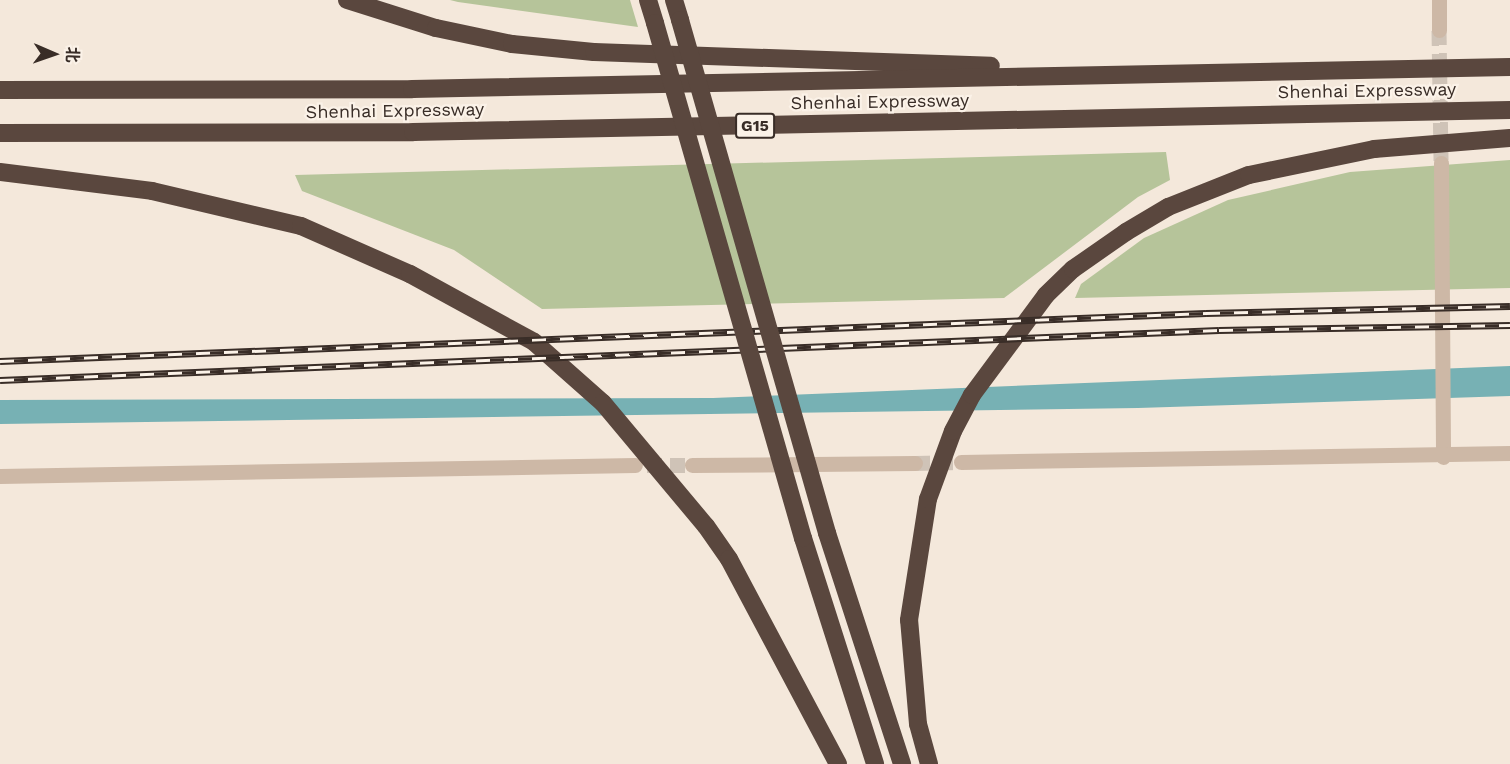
<!DOCTYPE html>
<meta charset="utf-8">
<style>
body{margin:0}
#map{position:relative;width:1510px;height:764px;overflow:hidden;background:#f4e8db;font-family:"Work Sans","Noto Sans SC",sans-serif}
div>[style]{position:absolute}
.green>*{inset:0;background:#b6c49a}
.water>*{inset:0;background:#77b1b4}
.street-tunnel>*{height:15px;margin-top:-7.5px;transform-origin:0;background:repeating-linear-gradient(90deg,#cfc3b7 0 15px,transparent 0 23px)}
.street>*{height:15px;margin:-7.5px;padding:0 7.5px;transform-origin:7.5px;border-radius:7.5px;background:#cdb8a6}
.highway>*{height:18px;margin:-9px;padding:0 9px;transform-origin:9px;border-radius:9px;background:#5a473e}
.rail>*{height:7px;margin-top:-3.5px;transform-origin:0;background:repeating-linear-gradient(90deg,#fbf2e8 0 14px,#392d27 0 28px);box-sizing:border-box;border-block:2px solid #392d27}
.highway-bridge>*{height:18px;margin:-9px;padding:0 9px;transform-origin:9px;border-radius:9px;background:#5a473e}
span{translate:-50% -50%;white-space:nowrap;text-align:center;line-height:1.15;-webkit-text-stroke:4.5px #fbf2e8;paint-order:stroke}
.shield-label span{padding:2px 4px;background:#fbf2e8;border:2px solid;border-radius:4px;-webkit-text-stroke-width:0}
.shield-label{font-size:16px;color:#392d27;font-weight:700}
.street-label{font-size:18px;color:#392d27}
.north{position:absolute;left:24px;top:24px;width:60px;height:60px;-webkit-text-stroke:4px #fbf2e8;paint-order:stroke;rotate:92deg;font-size:16px;font-weight:700;line-height:24px;text-align:center;color:#392d27}
.north::after{content:'';display:block;margin:auto;width:21px;height:27px;background:#392d27;clip-path:polygon(50% 0,100% 100%,50% 72%,0 100%)}
</style>
<div id="map">
<div class="green">
<div style="clip-path:polygon(450px 0,630px 0,638px 27px,458px 2px)"></div>
<div style="clip-path:polygon(1166px 152px,1170px 180px,1138px 197px,1004px 298px,542px 309px,454px 250px,302px 191px,295px 175px)"></div>
<div style="clip-path:polygon(1510px 160px,1510px 288px,1075px 298px,1081px 284px,1144px 238px,1228px 200px,1350px 172px)"></div>
</div>
<div class="water">
<div style="clip-path:polygon(1510px 366px,1510px 396px,1138px 408px,0 424px,0 400px,713px 398px)"></div>
</div>
<div class="street-tunnel">
<div style="left:1439px;top:30px;width:133px;rotate:89.1deg"></div>
<div style="left:915px;top:463px;width:46px;rotate:-1.2deg"></div>
<div style="left:647px;top:465px;width:45px"></div>
</div>
<div class="street">
<div style="left:1439px;top:0;width:30px;rotate:90deg"></div>
<div style="left:1441px;top:163px;width:294px;rotate:89.6deg"></div>
<div style="left:961px;top:462px;width:549px;rotate:-0.94deg"></div>
<div style="left:692px;top:465px;width:223px;rotate:-0.5deg"></div>
<div style="left:0;top:476px;width:635px;rotate:-0.99deg"></div>
</div>
<div class="highway">
<div style="left:347px;top:0;width:93px;rotate:17.5deg"></div>
<div style="left:436px;top:28px;width:78px;rotate:11.9deg"></div>
<div style="left:512px;top:44px;width:82px;rotate:5.6deg"></div>
<div style="left:594px;top:52px;width:397px;rotate:2deg"></div>
<div style="left:648px;top:0;width:24px;rotate:73deg"></div>
<div style="left:674px;top:0;width:21px;rotate:73deg"></div>
<div style="left:0;top:90px;width:412px;rotate:-0.1deg"></div>
<div style="left:412px;top:89px;width:1098px;rotate:-1.15deg"></div>
<div style="left:0;top:133px;width:413px;rotate:-0.1deg"></div>
<div style="left:413px;top:132px;width:1097px;rotate:-1.15deg"></div>
<div style="left:0;top:172px;width:153px;rotate:7.1deg"></div>
<div style="left:152px;top:191px;width:153px;rotate:13.2deg"></div>
<div style="left:301px;top:226px;width:119px;rotate:23.8deg"></div>
<div style="left:410px;top:274px;width:141px;rotate:28.7deg"></div>
<div style="left:534px;top:342px;width:92px;rotate:41.5deg"></div>
<div style="left:603px;top:403px;width:160px;rotate:50.1deg"></div>
<div style="left:706px;top:526px;width:40px;rotate:55.1deg"></div>
<div style="left:729px;top:559px;width:232px;rotate:62deg"></div>
<div style="left:827px;top:533px;width:243px;rotate:72deg"></div>
<div style="left:803px;top:538px;width:237px;rotate:72.3deg"></div>
<div style="left:929px;top:764px;width:41px;rotate:-105.4deg"></div>
<div style="left:918px;top:724px;width:104px;rotate:-94.9deg"></div>
<div style="left:909px;top:620px;width:122px;rotate:-81.1deg"></div>
<div style="left:928px;top:499px;width:72px;rotate:-69.8deg"></div>
<div style="left:953px;top:431px;width:41px;rotate:-62.2deg"></div>
<div style="left:972px;top:395px;width:124px;rotate:-53.5deg"></div>
<div style="left:1046px;top:295px;width:37px;rotate:-44deg"></div>
<div style="left:1073px;top:269px;width:65px;rotate:-34.9deg"></div>
<div style="left:1126px;top:232px;width:49px;rotate:-30.8deg"></div>
<div style="left:1168px;top:207px;width:87px;rotate:-21.6deg"></div>
<div style="left:1249px;top:175px;width:128px;rotate:-11.7deg"></div>
<div style="left:1374px;top:149px;width:136px;rotate:-4.6deg"></div>
</div>
<div class="rail">
<div style="left:0;top:361px;width:1207px;rotate:-2.28deg"></div>
<div style="left:1206px;top:313px;width:304px;rotate:-1.3deg"></div>
<div style="left:0;top:380px;width:1220px;rotate:-2.35deg"></div>
<div style="left:1219px;top:330px;width:291px;rotate:-1deg"></div>
</div>
<div class="highway-bridge">
<div style="left:680px;top:20px;width:534px;rotate:74.01deg"></div>
<div style="left:655px;top:23px;width:536px;rotate:73.97deg"></div>
</div>
<div class="shield-label">
<span style="left:755px;top:126px">G15</span>
</div>
<div class="street-label">
<span style="left:1367px;top:91px;rotate:-1deg">Shenhai Expressway</span>
<span style="left:880px;top:102px;rotate:-1deg">Shenhai Expressway</span>
<span style="left:395px;top:111px;rotate:-1deg">Shenhai Expressway</span>
</div>
<div class="north">北</div>
</div>
